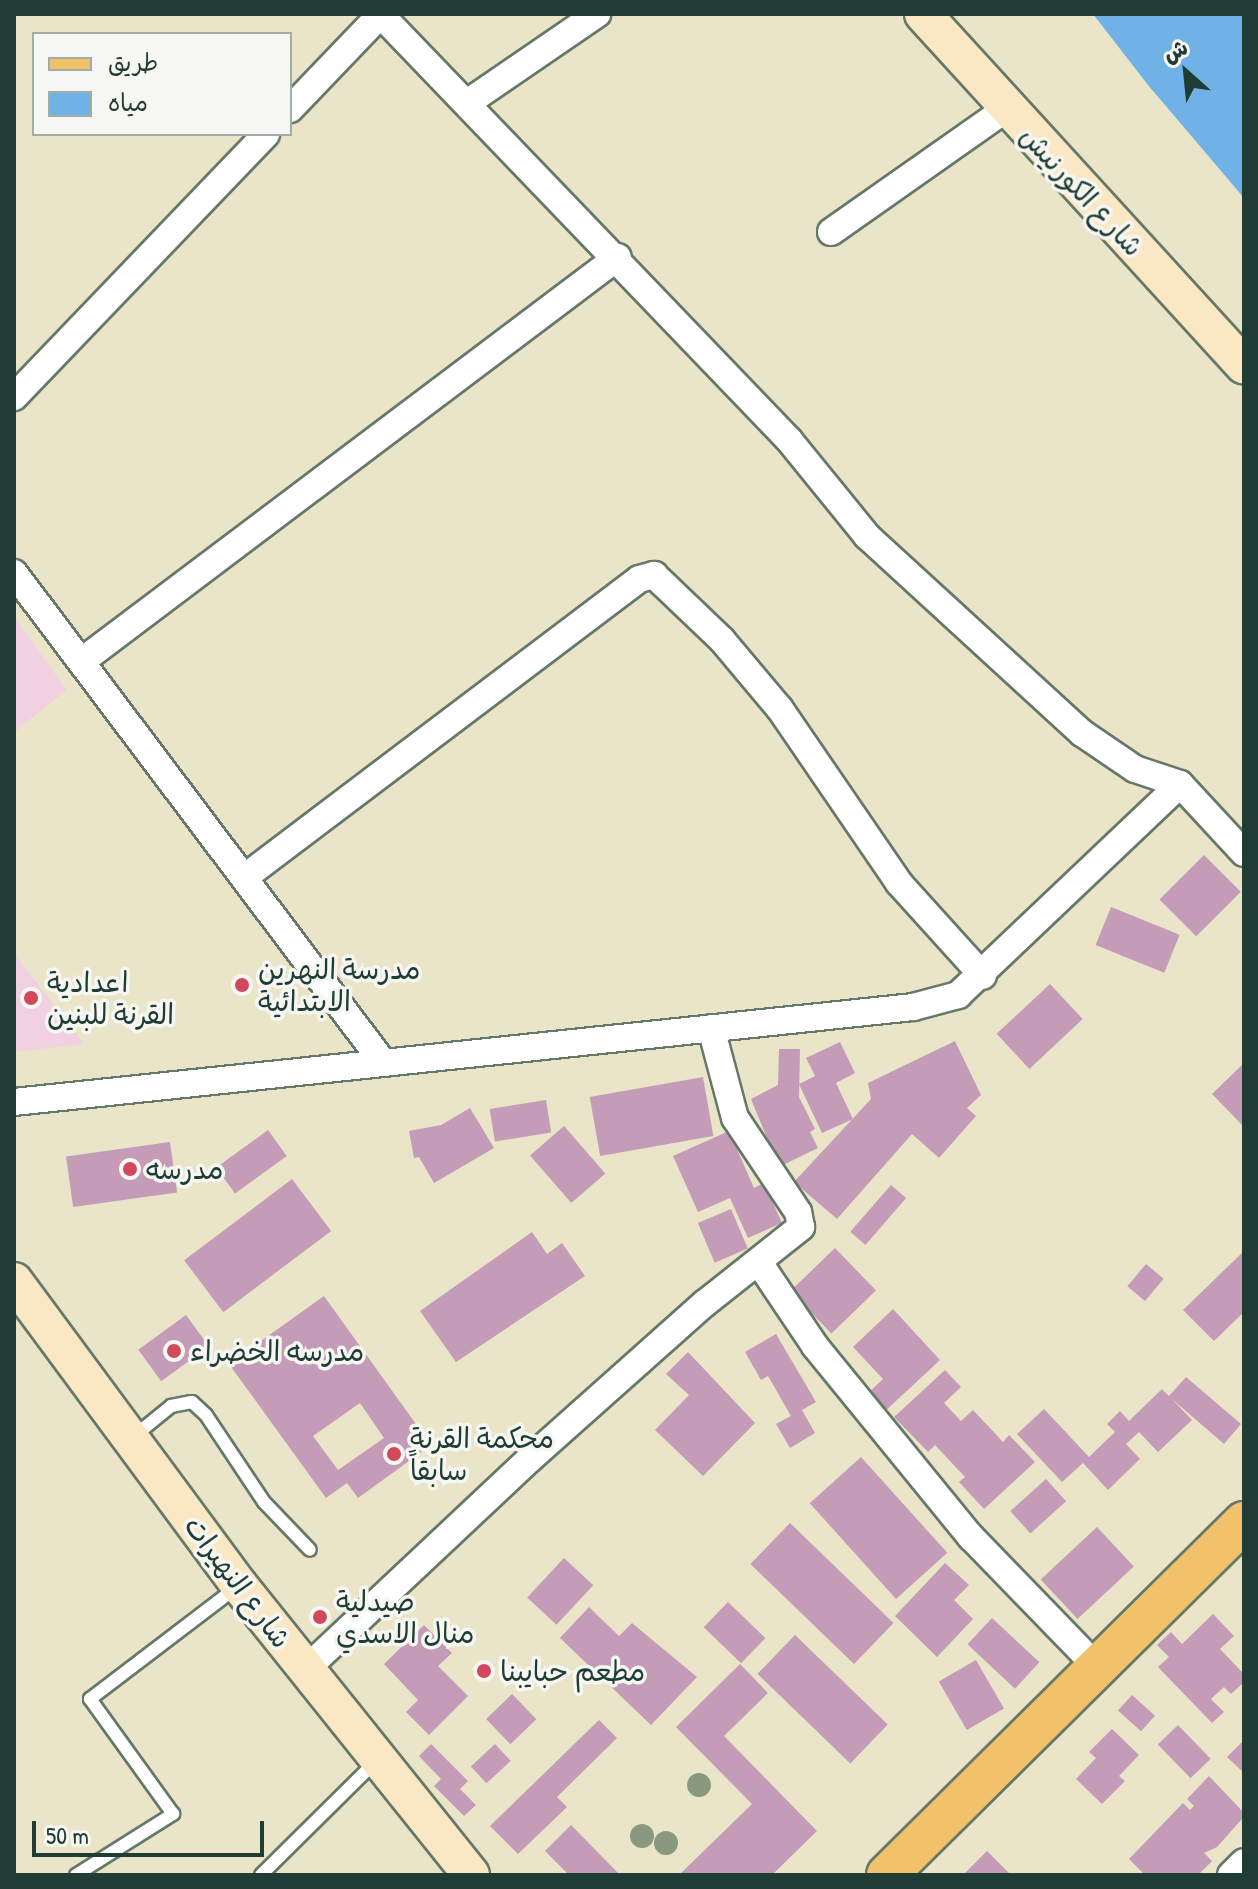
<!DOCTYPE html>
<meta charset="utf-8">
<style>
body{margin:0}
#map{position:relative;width:1258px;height:1889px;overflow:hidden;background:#eae5c8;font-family:"Patrick Hand","Playpen Sans Arabic",sans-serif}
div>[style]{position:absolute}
.built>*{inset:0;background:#f1d0e2}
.water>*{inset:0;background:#70b2e5}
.building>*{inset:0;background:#c49cb8;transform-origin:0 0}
.roads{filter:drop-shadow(2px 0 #667868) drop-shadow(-2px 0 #667868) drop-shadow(0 2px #667868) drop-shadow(0 -2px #667868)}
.lane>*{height:12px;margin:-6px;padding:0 6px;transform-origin:6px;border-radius:6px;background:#fff}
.street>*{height:26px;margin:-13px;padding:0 13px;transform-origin:13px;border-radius:13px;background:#fff}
.secondary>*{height:36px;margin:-18px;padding:0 18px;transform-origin:18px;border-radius:18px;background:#fae7c3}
.primary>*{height:40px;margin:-20px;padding:0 20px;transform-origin:20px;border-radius:20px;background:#f2c26a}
.trees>*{width:24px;height:24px;margin:-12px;border-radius:50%;background:#89997f}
.dots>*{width:22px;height:22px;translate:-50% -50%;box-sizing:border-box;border:4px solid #f6f6f2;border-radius:50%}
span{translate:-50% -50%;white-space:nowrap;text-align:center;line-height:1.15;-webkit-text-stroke:7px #f6f6f2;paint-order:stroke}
.street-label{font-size:28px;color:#1f3d34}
.poi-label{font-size:28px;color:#1f3d34}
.left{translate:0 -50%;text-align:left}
.frame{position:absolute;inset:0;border:16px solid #1f3d34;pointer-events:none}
.legend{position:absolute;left:32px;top:32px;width:260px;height:104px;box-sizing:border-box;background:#f6f6f2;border:2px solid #a0aca6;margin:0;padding:10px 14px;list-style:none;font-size:24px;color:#1f3d34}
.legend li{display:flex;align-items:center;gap:16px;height:40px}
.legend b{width:40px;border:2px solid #a0aca6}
.north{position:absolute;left:1146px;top:32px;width:80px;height:80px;-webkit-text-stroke:6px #f6f6f2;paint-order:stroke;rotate:333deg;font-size:22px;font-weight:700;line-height:32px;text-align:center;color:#1f3d34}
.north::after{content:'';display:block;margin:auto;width:28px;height:36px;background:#1f3d34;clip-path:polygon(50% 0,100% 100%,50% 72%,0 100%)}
.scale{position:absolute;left:32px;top:1821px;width:232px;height:36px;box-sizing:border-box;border:4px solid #1f3d34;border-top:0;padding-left:10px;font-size:24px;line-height:28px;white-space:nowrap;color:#1f3d34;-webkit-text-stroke:6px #f6f6f2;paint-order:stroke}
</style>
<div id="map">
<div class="built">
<div style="clip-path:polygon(14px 617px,67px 690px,14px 732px)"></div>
<div style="clip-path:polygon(14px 953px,84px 1044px,14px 1052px)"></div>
</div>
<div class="water">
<div style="clip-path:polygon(1093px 14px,1244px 14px,1244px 198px,1148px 85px)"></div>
</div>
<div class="building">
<div style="left:1204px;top:855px;width:52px;height:63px;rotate:45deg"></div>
<div style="left:1111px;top:907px;width:74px;height:41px;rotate:22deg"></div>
<div style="left:1050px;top:984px;width:48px;height:73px;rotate:47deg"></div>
<div style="clip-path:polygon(955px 1041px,981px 1095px,967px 1108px,976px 1116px,939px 1158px,912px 1134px,837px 1219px,794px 1182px,871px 1099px,868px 1083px)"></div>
<div style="clip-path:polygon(840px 1042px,855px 1073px,836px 1083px,853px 1119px,822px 1133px,799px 1084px,815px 1076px,806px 1058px)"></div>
<div style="clip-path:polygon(779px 1049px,800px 1049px,799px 1097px,815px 1129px,810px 1132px,818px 1148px,779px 1167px,751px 1099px,778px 1085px)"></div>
<div style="clip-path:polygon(1242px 1065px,1244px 1067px,1244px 1127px,1212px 1094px)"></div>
<div style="left:703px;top:1077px;width:60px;height:115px;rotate:80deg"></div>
<div style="left:546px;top:1100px;width:33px;height:57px;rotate:81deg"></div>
<div style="clip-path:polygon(470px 1108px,494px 1148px,434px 1183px,419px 1157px,414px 1158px,409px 1131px,441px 1125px)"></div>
<div style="left:564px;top:1126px;width:63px;height:45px;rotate:49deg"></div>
<div style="left:268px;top:1130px;width:32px;height:64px;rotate:54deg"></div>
<div style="clip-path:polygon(729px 1131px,754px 1188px,764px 1183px,782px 1223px,748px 1238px,730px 1198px,698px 1212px,673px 1156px)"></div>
<div style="left:170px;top:1142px;width:51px;height:105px;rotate:82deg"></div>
<div style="left:292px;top:1179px;width:65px;height:135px;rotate:53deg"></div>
<div style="left:891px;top:1185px;width:20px;height:62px;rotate:41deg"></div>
<div style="left:731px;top:1209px;width:43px;height:36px;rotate:67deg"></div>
<div style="clip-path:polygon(532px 1232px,547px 1254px,562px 1243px,585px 1276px,456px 1362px,420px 1311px)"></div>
<div style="left:835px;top:1248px;width:59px;height:62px;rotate:46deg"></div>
<div style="clip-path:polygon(1244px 1251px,1244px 1312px,1214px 1341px,1183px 1310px)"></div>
<div style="left:1146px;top:1264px;width:23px;height:29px;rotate:40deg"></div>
<div style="clip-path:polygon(evenodd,324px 1296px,431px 1445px,358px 1498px,347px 1483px,326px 1498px,229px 1364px,324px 1296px,360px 1403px,384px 1438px,338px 1470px,313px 1436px,360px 1403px)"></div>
<div style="clip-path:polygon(893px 1309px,940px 1360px,882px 1414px,865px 1396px,883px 1379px,853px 1347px)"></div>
<div style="left:186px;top:1315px;width:39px;height:59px;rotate:54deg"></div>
<div style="clip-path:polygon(776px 1334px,816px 1402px,802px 1410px,815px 1433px,790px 1448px,776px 1424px,791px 1416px,768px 1376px,761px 1380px,745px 1352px)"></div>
<div style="clip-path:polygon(688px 1352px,755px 1423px,703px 1476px,655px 1430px,689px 1395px,666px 1374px)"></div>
<div style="clip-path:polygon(945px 1370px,961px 1387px,944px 1403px,961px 1421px,973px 1410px,1003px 1442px,1009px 1435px,1035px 1462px,984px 1509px,959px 1482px,965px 1477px,935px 1445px,928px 1452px,894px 1417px)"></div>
<div style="clip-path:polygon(1186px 1377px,1241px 1424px,1224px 1444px,1172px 1399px,1192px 1420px,1158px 1452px,1139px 1432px,1126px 1444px,1140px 1459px,1108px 1490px,1083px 1463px,1062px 1482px,1017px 1434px,1044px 1409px,1089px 1457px,1115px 1432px,1107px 1424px,1120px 1411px,1129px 1421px,1162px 1389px,1169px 1396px)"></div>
<div style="left:861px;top:1457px;width:129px;height:69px;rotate:48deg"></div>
<div style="left:1046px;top:1479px;width:30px;height:48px;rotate:48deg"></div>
<div style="left:790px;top:1523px;width:144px;height:57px;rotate:44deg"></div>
<div style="left:1097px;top:1527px;width:54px;height:77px;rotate:47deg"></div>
<div style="left:564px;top:1558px;width:40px;height:54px;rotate:43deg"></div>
<div style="clip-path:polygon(945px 1563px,969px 1585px,954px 1600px,973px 1619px,937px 1657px,895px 1616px)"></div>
<div style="left:728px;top:1602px;width:52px;height:35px;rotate:44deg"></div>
<div style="clip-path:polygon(589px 1607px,619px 1636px,632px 1623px,697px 1677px,651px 1725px,560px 1638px)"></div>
<div style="clip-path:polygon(1213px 1614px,1234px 1636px,1220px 1649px,1244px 1674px,1244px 1682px,1231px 1694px,1224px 1687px,1211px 1699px,1224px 1712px,1212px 1723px,1158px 1667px,1169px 1657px,1157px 1645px,1171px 1632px,1182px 1644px)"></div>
<div style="left:992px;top:1618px;width:65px;height:36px;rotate:43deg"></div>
<div style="clip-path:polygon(424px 1625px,452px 1653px,438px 1666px,468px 1696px,429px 1735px,406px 1712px,418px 1700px,384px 1664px)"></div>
<div style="left:795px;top:1635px;width:129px;height:54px;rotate:44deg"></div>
<div style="left:976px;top:1660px;width:56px;height:43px;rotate:60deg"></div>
<div style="clip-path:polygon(740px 1664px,768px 1693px,724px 1736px,817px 1831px,772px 1875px,679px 1875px,752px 1804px,676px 1727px)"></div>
<div style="left:512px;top:1694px;width:35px;height:36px;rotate:46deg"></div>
<div style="left:1132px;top:1695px;width:31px;height:21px;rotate:42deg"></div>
<div style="clip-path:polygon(599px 1720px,617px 1738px,557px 1797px,567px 1807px,518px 1854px,490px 1826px)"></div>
<div style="left:1178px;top:1725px;width:47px;height:28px;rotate:46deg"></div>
<div style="clip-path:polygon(1112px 1729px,1139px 1755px,1119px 1776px,1125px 1781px,1102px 1804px,1076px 1779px,1096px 1758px,1089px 1752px)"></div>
<div style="clip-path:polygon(1244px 1740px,1244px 1773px,1227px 1757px)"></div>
<div style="clip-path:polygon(431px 1744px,468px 1781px,460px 1789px,476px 1805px,464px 1816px,434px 1786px,441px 1779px,419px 1756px)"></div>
<div style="left:495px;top:1744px;width:23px;height:33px;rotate:47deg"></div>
<div style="clip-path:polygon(1209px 1776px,1244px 1813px,1242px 1819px,1217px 1847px,1204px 1853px,1212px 1861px,1198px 1875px,1145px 1875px,1129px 1859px,1183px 1803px,1190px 1810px,1194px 1806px,1187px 1799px)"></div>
<div style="clip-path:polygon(571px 1825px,620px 1875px,569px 1875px,545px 1851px)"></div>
<div style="clip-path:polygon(987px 1851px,1011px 1875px,963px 1875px)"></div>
</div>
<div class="roads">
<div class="lane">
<div style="left:133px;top:1437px;width:49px;rotate:-39.2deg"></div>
<div style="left:171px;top:1406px;width:21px;rotate:-11deg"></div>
<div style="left:192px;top:1402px;width:19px;rotate:43deg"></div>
<div style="left:206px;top:1415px;width:105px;rotate:56.3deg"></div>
<div style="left:264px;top:1502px;width:66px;rotate:46.2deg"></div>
<div style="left:76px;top:1875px;width:115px;rotate:-32.2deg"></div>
<div style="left:173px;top:1814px;width:142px;rotate:-125.8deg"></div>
<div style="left:90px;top:1699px;width:185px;rotate:-37.3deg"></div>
<div style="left:261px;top:1875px;width:161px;rotate:-44.7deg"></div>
</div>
<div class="street">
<div style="left:380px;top:14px;width:591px;rotate:46.17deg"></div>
<div style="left:789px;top:440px;width:124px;rotate:50.9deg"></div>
<div style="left:867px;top:536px;width:292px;rotate:42.5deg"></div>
<div style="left:1082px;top:733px;width:64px;rotate:34.2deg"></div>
<div style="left:1135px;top:769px;width:47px;rotate:18.4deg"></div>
<div style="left:1180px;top:784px;width:94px;rotate:47.2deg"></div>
<div style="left:467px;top:103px;width:158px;rotate:-34.4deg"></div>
<div style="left:290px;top:109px;width:132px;rotate:-46.2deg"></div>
<div style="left:831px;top:232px;width:214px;rotate:-35.1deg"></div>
<div style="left:14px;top:397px;width:364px;rotate:-46.2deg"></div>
<div style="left:14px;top:573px;width:611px;rotate:52.98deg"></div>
<div style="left:82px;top:661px;width:671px;rotate:-37.01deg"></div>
<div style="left:245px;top:877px;width:494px;rotate:-37.1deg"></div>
<div style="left:639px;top:579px;width:16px;rotate:-15deg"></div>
<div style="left:654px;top:575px;width:94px;rotate:43.7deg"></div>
<div style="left:722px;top:640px;width:90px;rotate:50deg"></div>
<div style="left:780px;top:709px;width:211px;rotate:55.6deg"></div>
<div style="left:899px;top:883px;width:125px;rotate:47.9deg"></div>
<div style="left:14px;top:1102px;width:904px;rotate:-6.03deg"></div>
<div style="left:913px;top:1007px;width:47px;rotate:-14.9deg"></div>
<div style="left:958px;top:995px;width:306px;rotate:-43.5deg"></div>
<div style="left:760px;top:1264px;width:99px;rotate:56.1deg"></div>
<div style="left:815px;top:1346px;width:247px;rotate:50.8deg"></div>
<div style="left:971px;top:1537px;width:182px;rotate:45.9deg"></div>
<div style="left:305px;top:1670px;width:310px;rotate:-43.2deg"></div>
<div style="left:531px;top:1458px;width:232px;rotate:-41.7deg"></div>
<div style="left:704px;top:1304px;width:124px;rotate:-38.4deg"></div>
<div style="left:801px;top:1227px;width:15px;rotate:-101deg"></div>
<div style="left:798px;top:1212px;width:113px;rotate:-123.8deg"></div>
<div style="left:735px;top:1118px;width:93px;rotate:-104.9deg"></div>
<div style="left:1231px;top:1875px;width:18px;rotate:-45deg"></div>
</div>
<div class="secondary">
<div style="left:923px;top:14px;width:476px;rotate:47.6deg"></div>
<div style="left:14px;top:1281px;width:378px;rotate:53.5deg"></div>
<div style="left:239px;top:1585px;width:371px;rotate:51.3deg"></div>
</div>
<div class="primary">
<div style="left:887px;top:1875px;width:502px;rotate:-44.68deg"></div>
</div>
</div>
<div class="trees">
<div style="left:699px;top:1785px"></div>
<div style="left:642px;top:1836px"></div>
<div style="left:666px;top:1843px"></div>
</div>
<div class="dots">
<div style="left:242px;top:985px;background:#d1495b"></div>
<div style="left:31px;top:998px;background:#d1495b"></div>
<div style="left:130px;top:1169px;background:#d1495b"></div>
<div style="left:174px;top:1351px;background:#d1495b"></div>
<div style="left:394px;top:1454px;background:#d1495b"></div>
<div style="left:320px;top:1617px;background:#d1495b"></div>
<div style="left:484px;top:1671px;background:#d1495b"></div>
</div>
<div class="street-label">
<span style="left:1082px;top:191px;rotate:47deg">شارع الكورنيش</span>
<span style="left:238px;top:1582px;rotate:53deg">شارع النهيرات</span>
</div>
<div class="poi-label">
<span class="left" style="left:258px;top:985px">مدرسة النهرين<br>الابتدائية</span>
<span class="left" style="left:47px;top:998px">اعدادية<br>القرنة للبنين</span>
<span class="left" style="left:146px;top:1169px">مدرسه</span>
<span class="left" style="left:190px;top:1351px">مدرسه الخضراء</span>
<span class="left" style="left:410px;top:1454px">محكمة القرنة<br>سابقاً</span>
<span class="left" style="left:336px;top:1617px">صيدلية<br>منال الاسدي</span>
<span class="left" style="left:500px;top:1671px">مطعم حبايبنا</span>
</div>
<div class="frame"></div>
<ul class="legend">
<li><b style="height:10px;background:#f2c26a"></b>طريق</li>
<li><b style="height:22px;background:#70b2e5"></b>مياه</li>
</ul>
<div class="north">ش</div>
<div class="scale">50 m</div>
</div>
